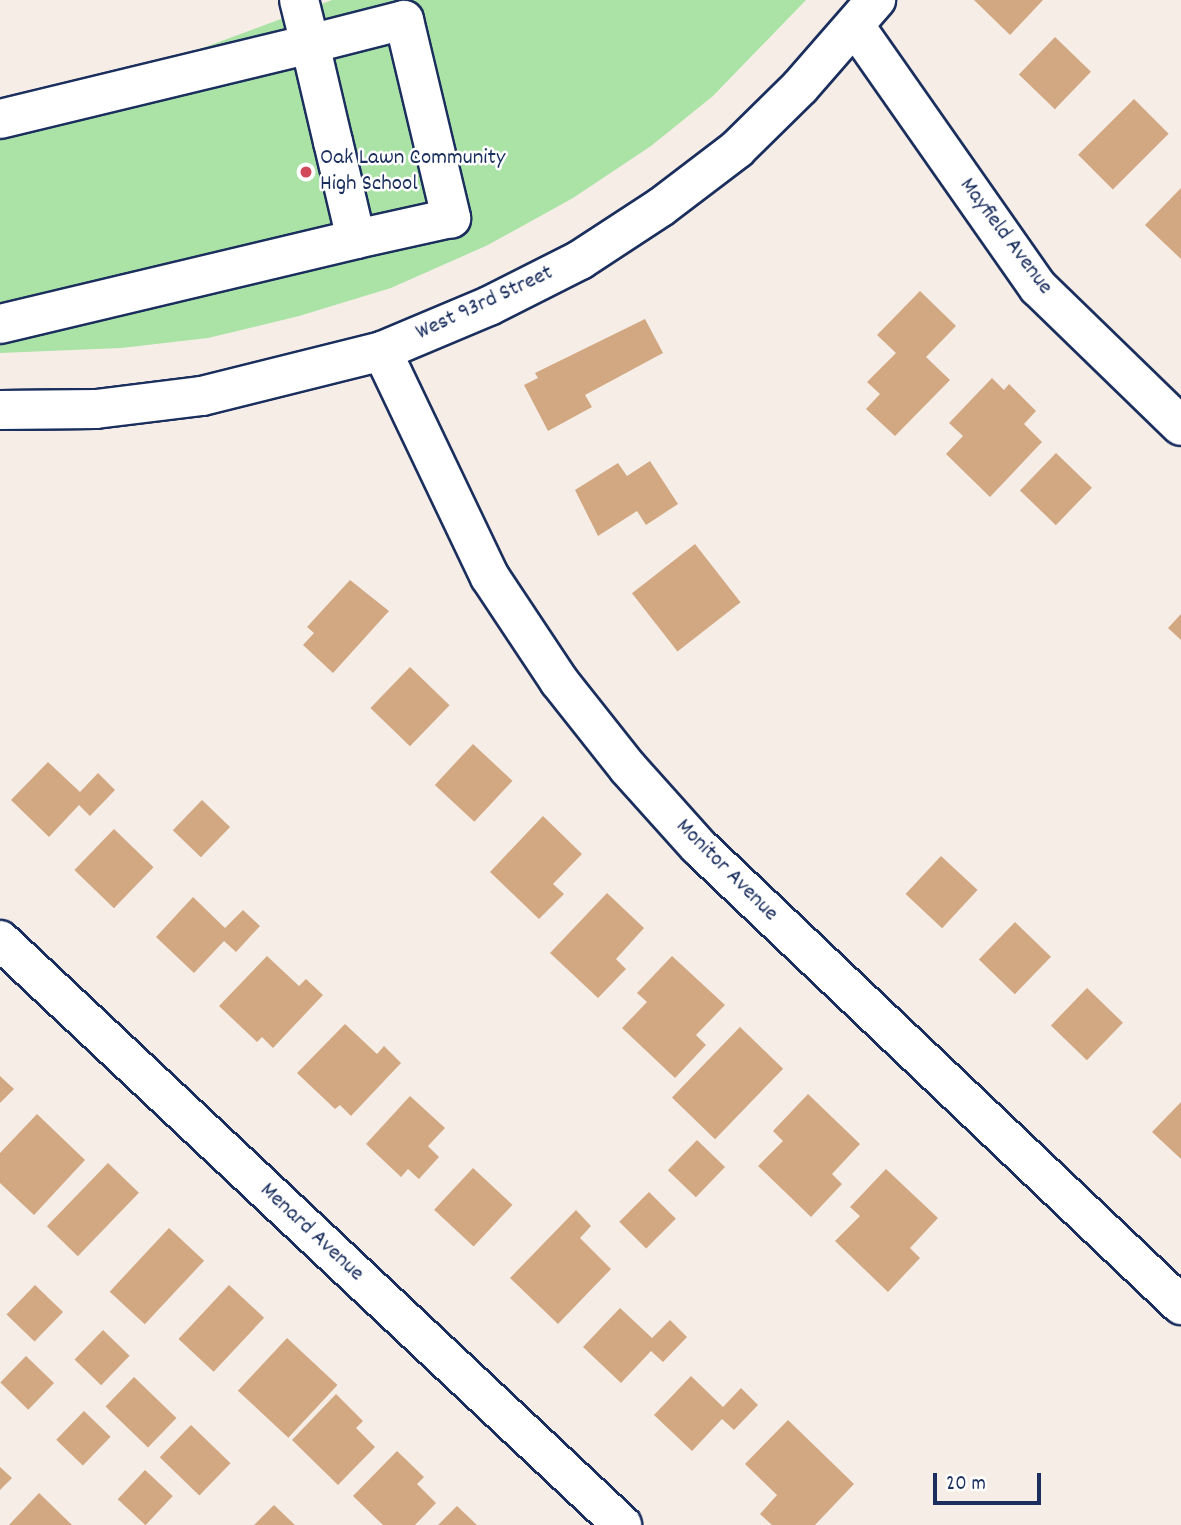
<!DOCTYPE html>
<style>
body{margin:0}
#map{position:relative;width:1181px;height:1525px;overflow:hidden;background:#f6eee6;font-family:Dekko,sans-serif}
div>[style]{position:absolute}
.green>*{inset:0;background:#abe3a7}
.building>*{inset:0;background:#d2a883;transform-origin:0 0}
.roads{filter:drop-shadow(2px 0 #1b2f5e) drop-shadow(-2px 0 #1b2f5e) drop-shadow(0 2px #1b2f5e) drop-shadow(0 -2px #1b2f5e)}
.minor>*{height:38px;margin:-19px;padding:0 19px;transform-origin:19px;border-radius:19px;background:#fff}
.dots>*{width:19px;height:19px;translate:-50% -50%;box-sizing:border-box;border:4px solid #fff;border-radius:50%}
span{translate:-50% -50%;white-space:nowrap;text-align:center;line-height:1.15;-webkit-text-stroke:5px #fff;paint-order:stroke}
.poi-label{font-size:23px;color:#1b2f5e}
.left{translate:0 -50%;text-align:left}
.street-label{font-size:23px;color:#1b2f5e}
.scale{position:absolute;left:933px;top:1473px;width:108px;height:32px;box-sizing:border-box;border:4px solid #1b2f5e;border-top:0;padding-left:9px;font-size:21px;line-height:24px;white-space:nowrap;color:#1b2f5e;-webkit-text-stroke:5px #fff;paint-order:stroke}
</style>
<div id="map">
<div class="green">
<div style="clip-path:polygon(332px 0,806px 0,713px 96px,651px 146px,573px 198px,488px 245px,391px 288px,299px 316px,208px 338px,121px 348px,0 353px,0 104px,16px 117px)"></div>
</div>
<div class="building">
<div style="clip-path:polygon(974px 0,1043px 0,1010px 35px)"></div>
<div style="left:1055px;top:37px;width:50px;height:52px;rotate:44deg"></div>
<div style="left:1134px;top:99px;width:49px;height:79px;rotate:45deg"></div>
<div style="clip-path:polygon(1181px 188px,1181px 259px,1145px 225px)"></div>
<div style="clip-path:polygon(920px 291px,956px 326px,926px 357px,950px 380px,895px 436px,866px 409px,880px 394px,867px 382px,896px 353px,877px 335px)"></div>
<div style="clip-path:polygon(645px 319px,663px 353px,585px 395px,592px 407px,548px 431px,524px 385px,538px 378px,535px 373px)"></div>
<div style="clip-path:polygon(992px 378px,1004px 390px,1009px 384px,1036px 411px,1024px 424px,1042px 442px,990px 497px,946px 454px,963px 436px,949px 423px)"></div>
<div style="left:1056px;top:453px;width:50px;height:52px;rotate:44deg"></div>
<div style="clip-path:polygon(650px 461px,678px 504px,646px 525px,637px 511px,598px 536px,575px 490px,618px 463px,627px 476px)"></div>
<div style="left:695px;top:544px;width:74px;height:80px;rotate:52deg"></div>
<div style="clip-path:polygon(350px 580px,389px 611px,333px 673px,303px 645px,314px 633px,307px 627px)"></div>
<div style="clip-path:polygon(1181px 614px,1181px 640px,1168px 628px)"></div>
<div style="left:410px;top:667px;width:55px;height:57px;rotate:44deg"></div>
<div style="left:473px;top:744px;width:54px;height:56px;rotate:43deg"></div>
<div style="clip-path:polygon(48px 762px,80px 792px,98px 773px,115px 790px,90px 816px,79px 805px,49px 837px,11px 800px)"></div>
<div style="left:202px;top:800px;width:39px;height:42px;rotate:44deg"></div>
<div style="clip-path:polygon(543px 816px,582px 854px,553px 884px,564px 894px,539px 919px,490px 872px)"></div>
<div style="left:114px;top:829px;width:55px;height:57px;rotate:44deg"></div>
<div style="left:941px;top:856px;width:50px;height:52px;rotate:43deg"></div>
<div style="clip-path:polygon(607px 893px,644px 928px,616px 959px,626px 969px,598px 998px,550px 953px)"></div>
<div style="clip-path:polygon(193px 897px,225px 928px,243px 910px,260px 926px,236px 952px,224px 941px,194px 973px,156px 937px)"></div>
<div style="left:1015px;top:922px;width:50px;height:52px;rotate:44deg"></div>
<div style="clip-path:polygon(267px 956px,299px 986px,306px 979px,323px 995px,273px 1048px,262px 1037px,257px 1042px,219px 1006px)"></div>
<div style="clip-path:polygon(672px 956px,725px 1005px,696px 1035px,706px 1045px,675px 1078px,622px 1028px,647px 1002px,637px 993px)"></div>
<div style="left:1087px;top:988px;width:50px;height:52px;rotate:44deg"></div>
<div style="clip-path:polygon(345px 1024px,377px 1054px,384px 1046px,401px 1063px,351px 1116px,340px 1105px,335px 1109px,297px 1073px)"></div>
<div style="left:740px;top:1027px;width:60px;height:98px;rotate:44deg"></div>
<div style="clip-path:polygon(0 1076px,14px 1089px,0 1103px)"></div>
<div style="clip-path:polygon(808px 1094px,860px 1144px,832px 1174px,842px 1184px,811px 1217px,758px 1166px,783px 1141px,773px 1131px)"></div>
<div style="clip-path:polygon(410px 1096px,445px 1128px,428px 1146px,439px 1157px,419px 1179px,408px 1169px,401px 1177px,366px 1144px)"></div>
<div style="clip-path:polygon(1181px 1102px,1181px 1159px,1152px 1132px)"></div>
<div style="clip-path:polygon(37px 1114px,85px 1160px,34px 1215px,0 1183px,0 1153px)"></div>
<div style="left:697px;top:1140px;width:39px;height:42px;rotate:44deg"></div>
<div style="left:108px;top:1163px;width:43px;height:88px;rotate:44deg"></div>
<div style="left:473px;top:1168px;width:54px;height:57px;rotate:43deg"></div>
<div style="clip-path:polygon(886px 1169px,938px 1218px,910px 1248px,920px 1258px,888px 1292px,835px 1241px,860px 1216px,850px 1207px)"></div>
<div style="left:649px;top:1192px;width:38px;height:42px;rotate:45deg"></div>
<div style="clip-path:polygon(576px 1210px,591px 1226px,580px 1238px,611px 1269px,558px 1324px,510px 1278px)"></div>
<div style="left:169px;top:1228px;width:48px;height:87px;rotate:43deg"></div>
<div style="left:35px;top:1285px;width:39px;height:41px;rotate:44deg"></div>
<div style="left:229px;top:1285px;width:48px;height:74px;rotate:43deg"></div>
<div style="clip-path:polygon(620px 1308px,652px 1338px,670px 1320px,687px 1337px,663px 1362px,651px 1351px,621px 1383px,583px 1347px)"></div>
<div style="left:103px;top:1330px;width:37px;height:41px;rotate:44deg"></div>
<div style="left:287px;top:1338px;width:69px;height:72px;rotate:43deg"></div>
<div style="left:26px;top:1356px;width:39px;height:37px;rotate:44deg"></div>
<div style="clip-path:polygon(691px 1376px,723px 1407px,741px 1388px,758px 1405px,734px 1430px,722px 1419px,692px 1451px,654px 1415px)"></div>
<div style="left:134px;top:1377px;width:59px;height:41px;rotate:44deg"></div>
<div style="clip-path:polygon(336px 1394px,363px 1421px,356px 1428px,375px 1447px,338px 1485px,292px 1440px)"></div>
<div style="left:84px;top:1411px;width:37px;height:40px;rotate:44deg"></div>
<div style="clip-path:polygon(788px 1420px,854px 1484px,815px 1525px,772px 1525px,760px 1514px,777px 1495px,745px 1464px)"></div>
<div style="left:191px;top:1425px;width:55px;height:45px;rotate:44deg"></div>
<div style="clip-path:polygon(397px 1451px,424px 1477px,417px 1484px,436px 1503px,415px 1525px,383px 1525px,353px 1496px)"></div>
<div style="clip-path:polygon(0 1467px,12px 1478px,0 1490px)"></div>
<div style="left:145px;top:1470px;width:38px;height:40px;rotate:43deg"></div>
<div style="clip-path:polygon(39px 1493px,72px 1525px,9px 1525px)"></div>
<div style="clip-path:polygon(274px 1505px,295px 1525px,254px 1525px)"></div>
<div style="clip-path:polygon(457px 1506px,477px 1525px,438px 1525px)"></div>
</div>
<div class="roads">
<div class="minor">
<div style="left:855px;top:26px;width:319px;rotate:55deg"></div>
<div style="left:1038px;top:287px;width:199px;rotate:44.2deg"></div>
<div style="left:0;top:119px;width:319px;rotate:-13.6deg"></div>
<div style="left:310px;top:44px;width:97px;rotate:-14.3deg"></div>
<div style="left:404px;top:20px;width:204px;rotate:76.6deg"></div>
<div style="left:451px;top:218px;width:97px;rotate:167.5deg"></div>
<div style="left:356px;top:239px;width:100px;rotate:-103.3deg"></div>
<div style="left:333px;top:142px;width:101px;rotate:-103.2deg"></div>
<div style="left:310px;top:44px;width:45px;rotate:-104deg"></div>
<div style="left:0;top:324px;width:366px;rotate:-13.4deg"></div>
<div style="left:382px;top:351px;width:250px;rotate:64.5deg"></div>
<div style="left:490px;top:577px;width:125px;rotate:56.4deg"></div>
<div style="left:559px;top:681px;width:111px;rotate:51.6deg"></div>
<div style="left:628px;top:768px;width:106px;rotate:48.1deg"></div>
<div style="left:699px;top:847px;width:665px;rotate:43.54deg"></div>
<div style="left:0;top:410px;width:96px;rotate:-0.6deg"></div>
<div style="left:96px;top:409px;width:107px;rotate:-7deg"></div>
<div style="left:202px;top:396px;width:186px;rotate:-14deg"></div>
<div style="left:382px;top:351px;width:116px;rotate:-22.8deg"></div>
<div style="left:489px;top:306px;width:102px;rotate:-26.8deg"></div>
<div style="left:580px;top:260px;width:97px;rotate:-33.2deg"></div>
<div style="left:661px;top:207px;width:96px;rotate:-37.3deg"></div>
<div style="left:737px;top:149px;width:88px;rotate:-44.5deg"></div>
<div style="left:800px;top:87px;width:116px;rotate:-48.9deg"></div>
<div style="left:0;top:940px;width:854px;rotate:43.24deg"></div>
</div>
</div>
<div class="dots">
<div style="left:306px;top:172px;background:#d1495b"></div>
</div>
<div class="poi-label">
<span class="left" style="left:320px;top:172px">Oak Lawn Community<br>High School</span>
</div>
<div class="street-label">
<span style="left:1005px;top:237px;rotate:53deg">Mayfield Avenue</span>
<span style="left:485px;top:304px;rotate:-25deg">West 93rd Street</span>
<span style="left:726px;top:871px;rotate:45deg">Monitor Avenue</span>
<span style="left:311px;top:1233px;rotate:43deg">Menard Avenue</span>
</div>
<div class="scale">20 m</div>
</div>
